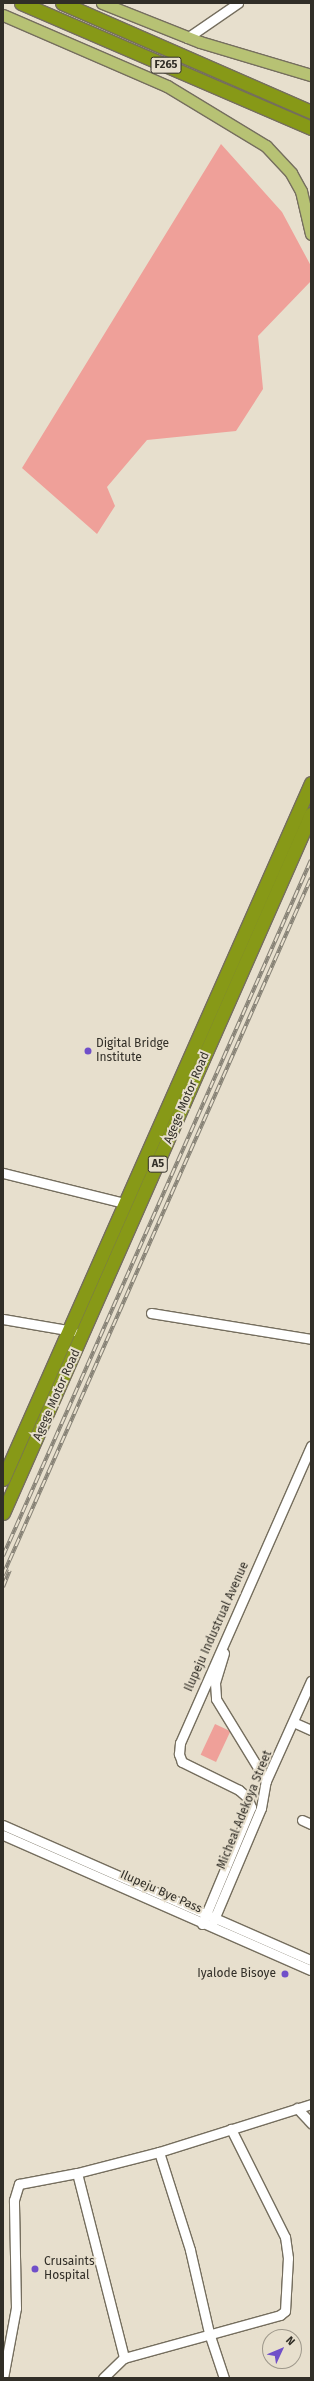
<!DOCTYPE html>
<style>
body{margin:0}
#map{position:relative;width:314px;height:2381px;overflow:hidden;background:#e7dfcd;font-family:"Fira Sans",sans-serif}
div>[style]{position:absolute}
.green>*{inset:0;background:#efa099;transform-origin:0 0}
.roads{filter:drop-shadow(1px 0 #756e5e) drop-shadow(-1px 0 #756e5e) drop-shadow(0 1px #756e5e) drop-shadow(0 -1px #756e5e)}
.minor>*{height:9px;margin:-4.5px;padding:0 4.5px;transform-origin:4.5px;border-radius:4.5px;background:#fff}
.major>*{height:11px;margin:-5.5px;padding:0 5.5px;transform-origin:5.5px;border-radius:5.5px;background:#b7c274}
.highway>*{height:13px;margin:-6.5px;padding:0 6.5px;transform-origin:6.5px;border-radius:6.5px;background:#879917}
.rail>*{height:4px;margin-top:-2px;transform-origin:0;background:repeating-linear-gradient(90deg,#e7dfcd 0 8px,#858074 0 16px);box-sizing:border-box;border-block:1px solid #858074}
.dots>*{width:11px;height:11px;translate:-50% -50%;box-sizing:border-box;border:2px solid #e7dfcd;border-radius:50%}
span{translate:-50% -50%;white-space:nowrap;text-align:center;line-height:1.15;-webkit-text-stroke:4px #e7dfcd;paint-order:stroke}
.shield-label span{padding:1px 3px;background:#e7dfcd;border:1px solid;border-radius:3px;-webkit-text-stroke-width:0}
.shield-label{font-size:11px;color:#312e27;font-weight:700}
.poi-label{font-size:12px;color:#312e27}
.left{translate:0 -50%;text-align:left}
.right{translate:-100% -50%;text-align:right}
.street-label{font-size:12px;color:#312e27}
.frame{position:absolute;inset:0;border:4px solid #312e27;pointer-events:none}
.north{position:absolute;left:262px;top:2329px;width:40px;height:40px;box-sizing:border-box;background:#e7dfcd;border:1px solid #9e988b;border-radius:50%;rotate:46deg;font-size:11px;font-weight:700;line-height:16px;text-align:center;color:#312e27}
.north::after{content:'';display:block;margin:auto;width:14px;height:18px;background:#704fc9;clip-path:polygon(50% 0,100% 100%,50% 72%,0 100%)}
</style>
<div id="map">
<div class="green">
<div style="clip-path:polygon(221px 144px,282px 212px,311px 266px,311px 281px,258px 336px,263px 389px,236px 431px,147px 440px,107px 487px,115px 506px,97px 534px,22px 468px)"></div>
<div style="left:215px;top:1724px;width:17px;height:34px;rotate:25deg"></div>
</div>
<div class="roads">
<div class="minor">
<div style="left:187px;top:38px;width:62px;rotate:-34.5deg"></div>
<div style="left:3px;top:1173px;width:125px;rotate:13.9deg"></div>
<div style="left:151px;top:1313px;width:162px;rotate:9.2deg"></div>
<div style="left:3px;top:1319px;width:71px;rotate:9.7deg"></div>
<div style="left:224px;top:1653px;width:31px;rotate:107deg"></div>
<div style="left:215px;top:1683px;width:16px;rotate:86deg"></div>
<div style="left:216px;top:1699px;width:96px;rotate:58.6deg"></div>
<div style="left:293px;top:1722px;width:20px;rotate:24deg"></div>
<div style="left:302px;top:1820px;width:10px;rotate:24deg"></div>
<div style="left:3px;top:1825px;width:336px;rotate:23.7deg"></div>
<div style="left:3px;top:1835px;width:336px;rotate:23.7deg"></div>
<div style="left:202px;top:1924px;width:127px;rotate:-67.3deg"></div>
<div style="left:251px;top:1807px;width:11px;rotate:-112deg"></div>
<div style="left:247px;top:1797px;width:11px;rotate:-139deg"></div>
<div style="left:239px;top:1790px;width:64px;rotate:-153.8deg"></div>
<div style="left:182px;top:1762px;width:9px;rotate:-111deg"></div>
<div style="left:179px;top:1754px;width:11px;rotate:-85deg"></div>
<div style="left:180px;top:1743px;width:325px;rotate:-66.2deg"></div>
<div style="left:212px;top:1924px;width:126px;rotate:-67.1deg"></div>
<div style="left:261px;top:1808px;width:27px;rotate:-80deg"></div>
<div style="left:266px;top:1781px;width:110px;rotate:-65.8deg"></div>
<div style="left:297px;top:2108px;width:21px;rotate:47deg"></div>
<div style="left:159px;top:2152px;width:103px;rotate:72.4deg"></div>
<div style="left:190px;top:2250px;width:85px;rotate:77.1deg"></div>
<div style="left:209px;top:2333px;width:47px;rotate:71.6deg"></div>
<div style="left:77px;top:2173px;width:191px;rotate:75.7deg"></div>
<div style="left:3px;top:2378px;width:71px;rotate:-79.5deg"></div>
<div style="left:16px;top:2308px;width:108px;rotate:-91.1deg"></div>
<div style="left:14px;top:2200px;width:17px;rotate:-73deg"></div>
<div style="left:19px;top:2184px;width:59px;rotate:-10.7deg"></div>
<div style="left:77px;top:2173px;width:85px;rotate:-14.4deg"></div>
<div style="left:159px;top:2152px;width:159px;rotate:-17.5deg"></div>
<div style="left:103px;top:2378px;width:29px;rotate:-44deg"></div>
<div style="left:124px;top:2358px;width:162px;rotate:-15.4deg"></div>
<div style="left:280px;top:2315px;width:6px;rotate:-39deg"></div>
<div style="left:285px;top:2311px;width:53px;rotate:-86.8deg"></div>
<div style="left:288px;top:2258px;width:21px;rotate:-98deg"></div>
<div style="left:285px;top:2237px;width:121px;rotate:-116.6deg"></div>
</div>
<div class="major">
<div style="left:102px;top:3px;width:105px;rotate:21.7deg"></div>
<div style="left:200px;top:42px;width:116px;rotate:16.6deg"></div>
<div style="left:3px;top:15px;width:179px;rotate:23.4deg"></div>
<div style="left:167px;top:86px;width:116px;rotate:31.2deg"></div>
<div style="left:266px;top:146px;width:37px;rotate:47deg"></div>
<div style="left:291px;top:173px;width:21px;rotate:61deg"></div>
<div style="left:301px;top:191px;width:44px;rotate:76.9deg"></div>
</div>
<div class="highway">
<div style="left:21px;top:3px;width:316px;rotate:23.3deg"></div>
<div style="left:62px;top:3px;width:272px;rotate:23.6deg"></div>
<div style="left:3px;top:1479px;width:761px;rotate:-66.13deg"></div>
<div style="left:3px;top:1513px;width:764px;rotate:-66.22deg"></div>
</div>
</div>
<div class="rail">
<div style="left:3px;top:1556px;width:761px;rotate:-66.13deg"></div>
<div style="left:3px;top:1575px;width:762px;rotate:-66.16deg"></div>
<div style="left:3px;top:1587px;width:18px;rotate:-68deg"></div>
</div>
<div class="dots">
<div style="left:88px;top:1051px;background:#704fc9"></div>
<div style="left:285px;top:1974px;background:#704fc9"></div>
<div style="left:35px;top:2269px;background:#704fc9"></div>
</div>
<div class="shield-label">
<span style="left:166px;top:65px">F265</span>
<span style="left:158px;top:1164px">A5</span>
</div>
<div class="poi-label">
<span class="left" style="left:96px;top:1051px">Digital Bridge<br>Institute</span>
<span class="right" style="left:276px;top:1974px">Iyalode Bisoye</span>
<span class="left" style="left:44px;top:2269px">Crusaints<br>Hospital</span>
</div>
<div class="street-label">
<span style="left:187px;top:1098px;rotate:-67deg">Agege Motor Road</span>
<span style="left:57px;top:1395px;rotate:-66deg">Agege Motor Road</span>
<span style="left:217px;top:1627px;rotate:-66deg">Ilupeju Industrual Avenue</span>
<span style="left:245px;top:1810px;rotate:-68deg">Micheal Adekoya Street</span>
<span style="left:161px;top:1892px;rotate:24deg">Ilupeju Bye Pass</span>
</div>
<div class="frame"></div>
<div class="north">N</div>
</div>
